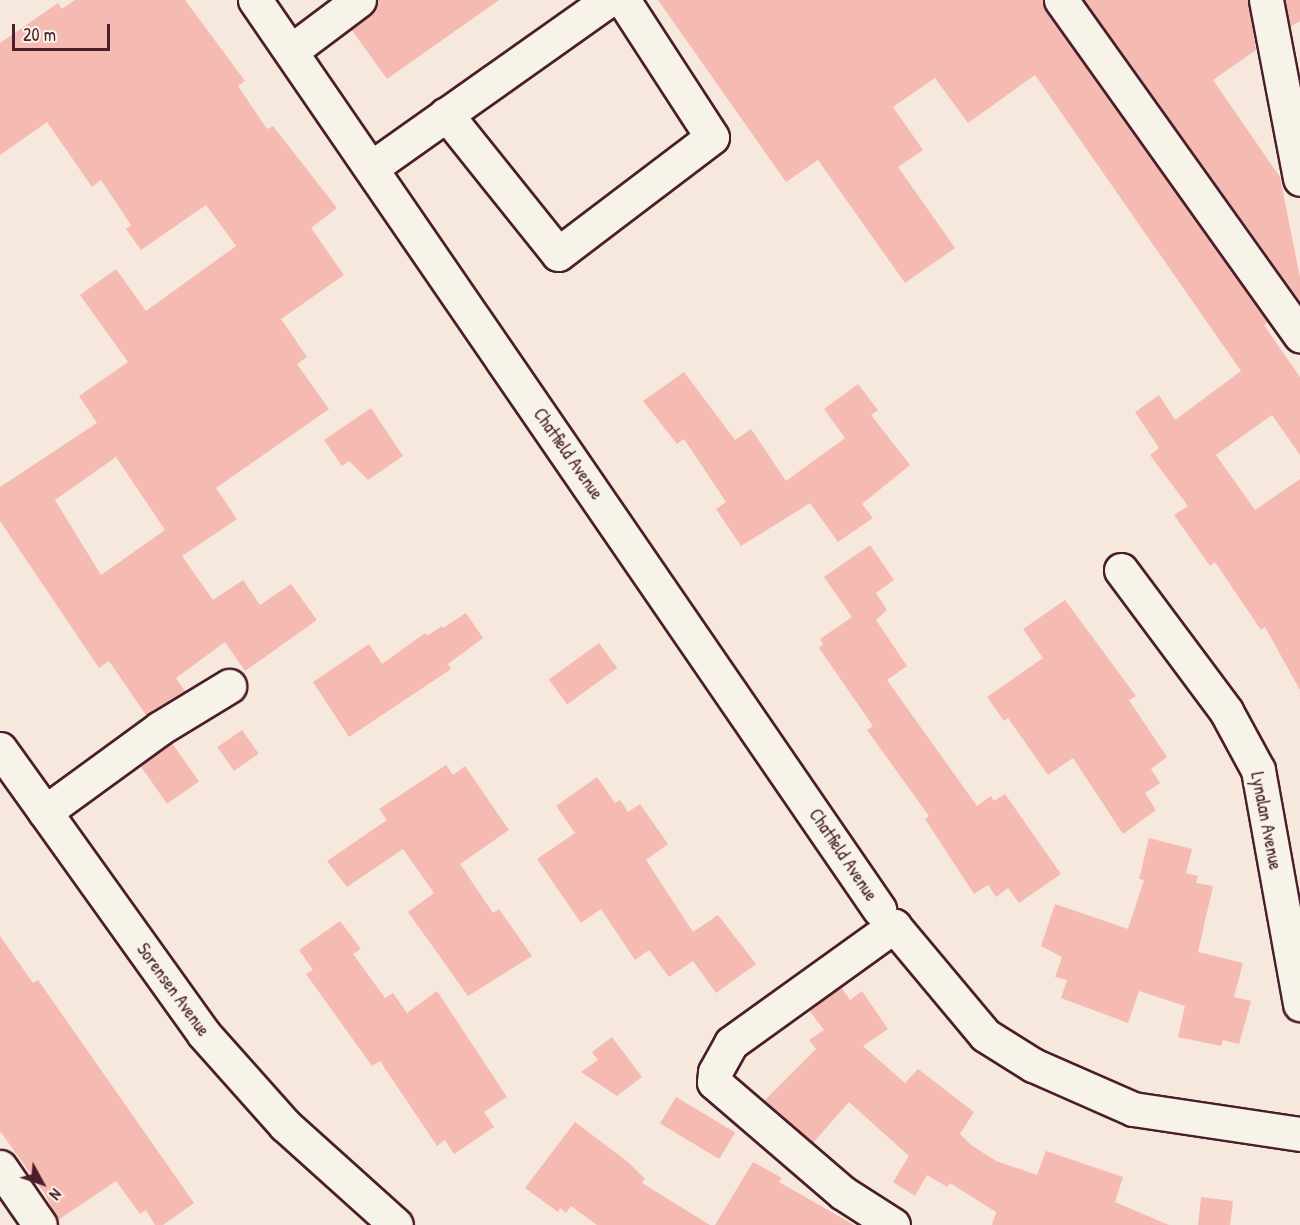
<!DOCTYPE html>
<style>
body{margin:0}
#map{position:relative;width:1300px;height:1225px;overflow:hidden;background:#f7e8dd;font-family:"Patrick Hand",sans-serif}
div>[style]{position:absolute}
.building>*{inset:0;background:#f5bab2;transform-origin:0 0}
.roads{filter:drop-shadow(2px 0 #4a1f2b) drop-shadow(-2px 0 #4a1f2b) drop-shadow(0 2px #4a1f2b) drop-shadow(0 -2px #4a1f2b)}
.minor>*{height:33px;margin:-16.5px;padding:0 16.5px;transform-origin:16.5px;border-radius:16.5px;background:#f7f3e8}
span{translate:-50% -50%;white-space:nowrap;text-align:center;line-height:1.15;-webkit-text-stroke:6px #f7f3e8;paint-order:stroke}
.street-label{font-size:18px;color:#4a1f2b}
.north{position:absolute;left:12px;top:1153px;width:60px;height:60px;-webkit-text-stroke:4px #f7f3e8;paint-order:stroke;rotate:130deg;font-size:16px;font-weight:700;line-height:24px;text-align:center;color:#4a1f2b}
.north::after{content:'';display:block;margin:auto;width:21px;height:27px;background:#4a1f2b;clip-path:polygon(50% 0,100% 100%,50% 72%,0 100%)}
.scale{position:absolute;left:12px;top:24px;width:98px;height:27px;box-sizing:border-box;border:3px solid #4a1f2b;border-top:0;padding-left:8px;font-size:18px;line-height:21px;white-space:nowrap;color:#4a1f2b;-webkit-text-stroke:4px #f7f3e8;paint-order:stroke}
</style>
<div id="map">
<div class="building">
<div style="clip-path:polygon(evenodd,75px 0,185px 0,245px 81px,238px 86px,267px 129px,273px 126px,337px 208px,311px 228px,344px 275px,281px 319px,307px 357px,297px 364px,329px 409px,216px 488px,237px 519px,182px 556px,213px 600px,243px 580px,260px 605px,291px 584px,317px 620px,245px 671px,225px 642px,176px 678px,185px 691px,146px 715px,109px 661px,99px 668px,0 521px,0 487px,97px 423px,79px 396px,128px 362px,80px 295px,116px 269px,146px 311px,236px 246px,206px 205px,141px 250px,126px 229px,131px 225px,101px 180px,92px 187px,47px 122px,0 155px,0 43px,58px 3px,62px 9px,75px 0,116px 457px,165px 530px,101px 575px,55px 500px,116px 457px)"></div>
<div style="clip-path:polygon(377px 0,499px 0,387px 79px,351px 29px,371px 15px)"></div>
<div style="clip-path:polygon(658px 0,1043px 0,1046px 11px,1268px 322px,1264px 325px,1300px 377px,1300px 455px,1272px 415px,1216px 455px,1255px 510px,1300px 479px,1300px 690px,1265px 627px,1261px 630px,1215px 562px,1210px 566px,1174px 515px,1188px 506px,1150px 455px,1159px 448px,1135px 412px,1159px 395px,1175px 420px,1241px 371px,1035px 75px,968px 123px,935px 78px,893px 107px,923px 150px,898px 167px,955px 248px,905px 283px,818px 160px,786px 182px)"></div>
<div style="clip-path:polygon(1084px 0,1248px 0,1256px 50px,1213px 80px,1280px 177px,1300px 277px,1300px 301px)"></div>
<div style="clip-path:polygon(1285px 0,1300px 0,1300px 21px,1290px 27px)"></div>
<div style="clip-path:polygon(684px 372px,735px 440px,751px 429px,786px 481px,845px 438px,824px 409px,858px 384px,878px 410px,871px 415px,910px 465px,862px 504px,873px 518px,838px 542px,810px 503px,741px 546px,716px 509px,726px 502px,684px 439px,677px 444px,643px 401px)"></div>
<div style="clip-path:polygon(371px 408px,403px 456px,368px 480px,349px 461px,342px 466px,324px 440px)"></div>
<div style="clip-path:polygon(870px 545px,894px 580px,876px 593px,887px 610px,876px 620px,907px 666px,887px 680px,977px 806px,991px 796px,994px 801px,1005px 794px,1061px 874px,1019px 903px,1008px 888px,996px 897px,988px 885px,974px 894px,925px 819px,929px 816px,867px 730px,873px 726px,819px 648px,823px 644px,820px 639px,852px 617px,824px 577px)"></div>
<div style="clip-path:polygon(1065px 600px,1136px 696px,1129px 700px,1167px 757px,1151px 769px,1160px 783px,1145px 793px,1156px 810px,1123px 834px,1073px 758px,1048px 775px,1008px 718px,1004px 721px,987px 697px,1043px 658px,1023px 629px)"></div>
<div style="clip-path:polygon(466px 613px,483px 638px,448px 664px,451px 669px,349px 737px,313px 682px,369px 644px,382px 664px,425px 633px,427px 636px,442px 626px,443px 628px)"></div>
<div style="left:599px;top:643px;width:31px;height:62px;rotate:54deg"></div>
<div style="left:242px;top:730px;width:29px;height:30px;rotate:55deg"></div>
<div style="left:172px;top:743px;width:47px;height:39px;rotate:55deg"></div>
<div style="clip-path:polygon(446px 765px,453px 775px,465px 766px,509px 830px,460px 864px,493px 913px,499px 909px,532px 956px,468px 996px,408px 912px,434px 893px,403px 849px,347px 887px,327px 861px,387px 820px,379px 809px)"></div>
<div style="clip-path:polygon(597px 777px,615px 803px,620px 800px,628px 812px,640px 804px,668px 844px,646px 860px,693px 932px,718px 915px,756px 964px,716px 993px,693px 961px,669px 977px,649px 950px,635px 960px,601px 909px,581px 923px,537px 859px,575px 833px,556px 806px)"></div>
<div style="clip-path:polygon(1149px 838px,1192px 849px,1186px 873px,1198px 876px,1196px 883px,1213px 886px,1198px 952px,1243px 963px,1234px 997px,1251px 1001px,1239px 1044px,1223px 1040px,1221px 1046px,1178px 1037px,1185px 1006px,1139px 991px,1128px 1023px,1061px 998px,1067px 980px,1055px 977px,1062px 957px,1041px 946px,1055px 904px,1128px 929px,1144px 880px,1139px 879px)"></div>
<div style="clip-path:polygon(340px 921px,361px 949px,353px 954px,385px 998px,393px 993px,407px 1013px,437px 991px,507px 1097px,484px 1112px,494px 1127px,454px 1154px,445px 1140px,437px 1146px,380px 1061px,372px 1066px,306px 974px,313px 970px,299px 950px)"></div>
<div style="clip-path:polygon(0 936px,33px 983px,38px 980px,194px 1203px,163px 1225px,155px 1225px,146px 1210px,140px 1214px,116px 1181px,58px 1220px,45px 1194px,0 1131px)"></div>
<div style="clip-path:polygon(841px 987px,850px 1000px,862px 991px,888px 1029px,863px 1046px,905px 1083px,918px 1069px,974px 1112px,960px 1134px,971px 1145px,996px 1161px,1037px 1175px,1046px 1151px,1123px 1177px,1115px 1202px,1169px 1225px,992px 1225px,996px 1212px,950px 1183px,947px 1187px,927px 1175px,915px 1196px,893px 1182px,909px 1156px,849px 1102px,813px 1143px,764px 1101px,816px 1049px,809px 1040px,824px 1030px,809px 1010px)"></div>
<div style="clip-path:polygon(612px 1037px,642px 1077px,617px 1096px,581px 1072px,598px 1060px,592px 1052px)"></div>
<div style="left:676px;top:1097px;width:69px;height:31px;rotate:31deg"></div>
<div style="clip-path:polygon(575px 1122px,628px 1162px,645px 1179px,642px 1183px,710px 1225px,597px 1225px,571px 1206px,566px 1213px,560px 1208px,558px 1212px,525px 1188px)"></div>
<div style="clip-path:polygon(753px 1162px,782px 1178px,779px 1182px,854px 1225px,715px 1225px)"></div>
<div style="clip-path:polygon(1201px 1197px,1233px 1201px,1230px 1225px,1198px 1225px)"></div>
</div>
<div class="roads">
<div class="minor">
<div style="left:255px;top:0;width:1103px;rotate:55.53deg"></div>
<div style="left:1061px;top:0;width:412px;rotate:54.5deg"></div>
<div style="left:1266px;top:0;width:182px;rotate:79.2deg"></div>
<div style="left:291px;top:51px;width:85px;rotate:-36.9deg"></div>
<div style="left:446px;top:114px;width:179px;rotate:51.3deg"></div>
<div style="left:558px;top:254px;width:193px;rotate:-37.2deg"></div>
<div style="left:712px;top:137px;width:163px;rotate:-123deg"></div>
<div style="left:371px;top:168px;width:291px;rotate:-35.3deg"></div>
<div style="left:1121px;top:570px;width:176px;rotate:53.3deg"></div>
<div style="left:1226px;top:711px;width:67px;rotate:61.5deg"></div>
<div style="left:1258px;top:770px;width:238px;rotate:79.8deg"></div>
<div style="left:0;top:749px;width:350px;rotate:54.4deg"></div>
<div style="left:204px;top:1034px;width:122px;rotate:48.3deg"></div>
<div style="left:285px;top:1125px;width:149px;rotate:42deg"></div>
<div style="left:45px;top:812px;width:142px;rotate:-36.1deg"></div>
<div style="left:160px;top:728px;width:81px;rotate:-31.3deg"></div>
<div style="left:0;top:1167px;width:70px;rotate:55.4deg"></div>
<div style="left:893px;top:1225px;width:59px;rotate:-147.4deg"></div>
<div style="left:843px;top:1193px;width:170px;rotate:-139.3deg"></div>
<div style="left:714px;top:1082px;width:10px;rotate:-84deg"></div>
<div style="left:715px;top:1072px;width:33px;rotate:-61deg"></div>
<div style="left:731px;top:1043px;width:201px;rotate:-35.7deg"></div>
<div style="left:894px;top:926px;width:142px;rotate:50.1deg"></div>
<div style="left:985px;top:1035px;width:57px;rotate:32deg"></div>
<div style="left:1033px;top:1065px;width:109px;rotate:23.7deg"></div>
<div style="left:1133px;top:1109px;width:169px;rotate:8.5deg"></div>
</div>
</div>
<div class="street-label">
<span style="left:568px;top:454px;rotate:55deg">Chatfield Avenue</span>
<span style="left:1266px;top:821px;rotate:79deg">Lynalan Avenue</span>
<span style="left:843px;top:855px;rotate:56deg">Chatfield Avenue</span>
<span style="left:173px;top:990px;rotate:54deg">Sorensen Avenue</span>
</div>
<div class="north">N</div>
<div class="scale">20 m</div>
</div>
